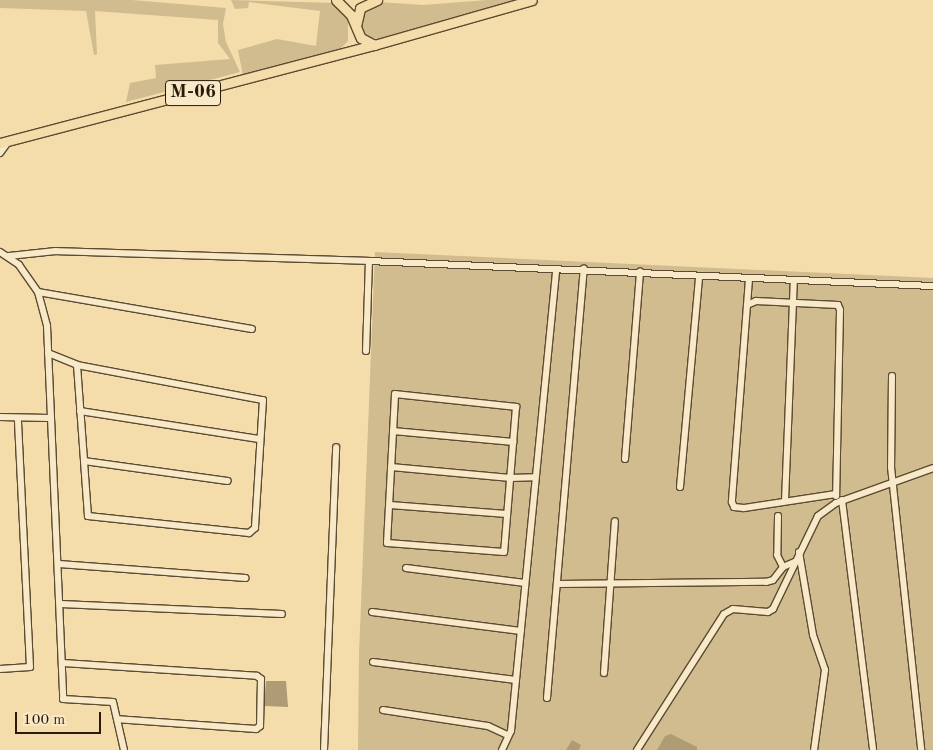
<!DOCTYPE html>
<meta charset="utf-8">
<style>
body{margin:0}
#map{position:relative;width:933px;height:750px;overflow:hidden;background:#f4ddab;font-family:"Old Standard TT",serif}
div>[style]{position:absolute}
.green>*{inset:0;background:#d1bc90}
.water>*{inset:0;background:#af9b74}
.roads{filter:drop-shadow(1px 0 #5c4b32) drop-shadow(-1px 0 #5c4b32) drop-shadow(0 1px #5c4b32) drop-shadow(0 -1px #5c4b32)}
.minor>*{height:6px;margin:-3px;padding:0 3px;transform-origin:3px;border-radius:3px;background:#f8e9c8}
.highway>*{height:9px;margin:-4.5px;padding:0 4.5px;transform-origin:4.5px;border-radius:4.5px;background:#f4ddab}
span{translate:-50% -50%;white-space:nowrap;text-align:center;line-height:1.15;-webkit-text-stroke:4px #f8e9c8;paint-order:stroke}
.shield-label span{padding:1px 4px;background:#f8e9c8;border:1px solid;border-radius:4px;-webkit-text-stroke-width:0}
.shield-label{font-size:19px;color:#291a0a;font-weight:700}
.scale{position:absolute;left:15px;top:712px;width:86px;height:22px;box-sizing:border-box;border:2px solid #291a0a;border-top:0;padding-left:6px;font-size:15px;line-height:18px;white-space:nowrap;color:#291a0a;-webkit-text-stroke:4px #f8e9c8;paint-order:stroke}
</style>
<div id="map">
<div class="green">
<div style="clip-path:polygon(0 0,132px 0,226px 8px,223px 24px,226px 42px,240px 72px,126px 102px,130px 83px,156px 78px,155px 65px,230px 59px,218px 43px,218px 20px,95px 11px,97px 54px,94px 55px,86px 11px,0 8px)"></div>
<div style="clip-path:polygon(231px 0,336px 3px,348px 16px,348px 41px,339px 50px,243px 76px,238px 50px,277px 39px,316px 46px,320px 11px,249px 2px,248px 8px,235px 9px)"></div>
<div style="clip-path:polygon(487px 0,518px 0,377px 39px,367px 36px,360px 26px,363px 10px,379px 2px,423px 5px)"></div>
<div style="clip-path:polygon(375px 252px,933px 278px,933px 750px,358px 750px,359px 654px)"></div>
</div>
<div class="water">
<div style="clip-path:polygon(266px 681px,286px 681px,288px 707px,264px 706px)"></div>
<div style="clip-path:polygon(671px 734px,697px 747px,697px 750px,657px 750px,665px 736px)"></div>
<div style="clip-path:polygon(572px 740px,581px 745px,579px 750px,566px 750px)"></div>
</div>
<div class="roads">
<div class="minor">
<div style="left:0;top:153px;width:14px;rotate:-54deg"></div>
<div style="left:0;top:252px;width:23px;rotate:34deg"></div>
<div style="left:19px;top:265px;width:33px;rotate:55deg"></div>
<div style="left:38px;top:292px;width:35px;rotate:75deg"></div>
<div style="left:47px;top:326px;width:373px;rotate:87.5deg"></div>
<div style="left:63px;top:699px;width:50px;rotate:3.4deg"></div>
<div style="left:113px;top:702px;width:49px;rotate:77.1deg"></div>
<div style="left:9px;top:256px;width:47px;rotate:-6.1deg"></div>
<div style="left:56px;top:251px;width:313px;rotate:1.8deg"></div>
<div style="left:369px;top:261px;width:565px;rotate:2.54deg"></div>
<div style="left:749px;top:279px;width:224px;rotate:94.4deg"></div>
<div style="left:732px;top:502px;width:5px;rotate:68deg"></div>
<div style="left:734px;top:507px;width:10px;rotate:6deg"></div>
<div style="left:744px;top:508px;width:93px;rotate:-8.7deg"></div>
<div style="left:38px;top:292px;width:217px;rotate:9.8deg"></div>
<div style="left:747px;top:305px;width:10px;rotate:-24deg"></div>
<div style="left:756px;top:301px;width:82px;rotate:2.8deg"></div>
<div style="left:838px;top:305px;width:5px;rotate:68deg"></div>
<div style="left:840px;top:310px;width:186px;rotate:91.2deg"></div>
<div style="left:366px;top:351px;width:90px;rotate:-88.1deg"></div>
<div style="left:48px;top:353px;width:31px;rotate:22deg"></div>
<div style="left:77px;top:365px;width:189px;rotate:10.7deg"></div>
<div style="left:263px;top:400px;width:128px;rotate:93.6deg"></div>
<div style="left:255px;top:528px;width:8px;rotate:140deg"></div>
<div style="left:249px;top:533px;width:162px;rotate:-174deg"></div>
<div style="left:88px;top:516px;width:55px;rotate:-94.2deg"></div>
<div style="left:77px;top:365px;width:96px;rotate:85.8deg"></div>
<div style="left:84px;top:461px;width:145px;rotate:7.9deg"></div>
<div style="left:892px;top:376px;width:91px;rotate:90.6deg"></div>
<div style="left:891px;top:467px;width:285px;rotate:83.9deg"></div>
<div style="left:395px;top:394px;width:122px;rotate:6.1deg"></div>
<div style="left:516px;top:407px;width:145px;rotate:94.7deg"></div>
<div style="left:504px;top:552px;width:117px;rotate:-175.6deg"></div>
<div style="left:387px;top:543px;width:149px;rotate:-86.9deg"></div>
<div style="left:80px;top:411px;width:181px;rotate:8.9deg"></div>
<div style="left:0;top:417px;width:49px;rotate:1.2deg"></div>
<div style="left:393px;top:431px;width:121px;rotate:5.2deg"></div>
<div style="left:625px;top:459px;width:188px;rotate:-85.4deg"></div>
<div style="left:391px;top:467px;width:120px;rotate:5.3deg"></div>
<div style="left:510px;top:478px;width:24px;rotate:-2deg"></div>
<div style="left:680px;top:487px;width:211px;rotate:-84.8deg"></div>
<div style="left:842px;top:500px;width:252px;rotate:82.9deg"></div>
<div style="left:785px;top:501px;width:220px;rotate:-87.7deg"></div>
<div style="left:390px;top:505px;width:117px;rotate:4.4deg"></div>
<div style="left:778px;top:516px;width:39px;rotate:91deg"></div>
<div style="left:777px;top:555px;width:13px;rotate:63deg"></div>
<div style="left:799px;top:552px;width:84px;rotate:80.4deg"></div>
<div style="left:813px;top:635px;width:37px;rotate:71deg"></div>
<div style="left:825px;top:670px;width:81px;rotate:97.8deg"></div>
<div style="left:59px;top:564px;width:187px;rotate:4.3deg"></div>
<div style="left:406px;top:568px;width:120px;rotate:7.2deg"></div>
<div style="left:558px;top:584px;width:208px;rotate:-0.6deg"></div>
<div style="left:766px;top:582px;width:7px;rotate:-16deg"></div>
<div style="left:773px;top:580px;width:16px;rotate:-52deg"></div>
<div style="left:783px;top:567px;width:12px;rotate:-24deg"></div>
<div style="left:61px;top:604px;width:221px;rotate:2.6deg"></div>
<div style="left:372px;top:612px;width:150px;rotate:7.3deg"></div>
<div style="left:373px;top:662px;width:144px;rotate:7.2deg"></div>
<div style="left:63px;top:663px;width:194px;rotate:3.8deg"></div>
<div style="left:257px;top:676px;width:5px;rotate:37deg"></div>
<div style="left:261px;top:679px;width:47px;rotate:91.2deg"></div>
<div style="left:260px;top:726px;width:5px;rotate:143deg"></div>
<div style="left:256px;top:729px;width:138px;rotate:-175.9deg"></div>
<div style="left:0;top:669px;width:30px;rotate:-4deg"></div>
<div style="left:30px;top:667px;width:249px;rotate:-92.8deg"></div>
<div style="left:604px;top:673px;width:152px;rotate:-85.9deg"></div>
<div style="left:547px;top:698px;width:431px;rotate:-85.1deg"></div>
<div style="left:383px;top:710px;width:106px;rotate:8.7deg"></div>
<div style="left:488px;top:726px;width:21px;rotate:25deg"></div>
<div style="left:324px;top:750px;width:303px;rotate:-87.7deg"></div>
<div style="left:502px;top:750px;width:21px;rotate:-65deg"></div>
<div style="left:511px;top:731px;width:463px;rotate:-84.4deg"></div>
<div style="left:637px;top:750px;width:161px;rotate:-57.4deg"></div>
<div style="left:724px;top:614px;width:10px;rotate:-29deg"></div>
<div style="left:733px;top:609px;width:35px;rotate:5deg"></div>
<div style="left:768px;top:612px;width:6px;rotate:-31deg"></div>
<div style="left:773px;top:609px;width:103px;rotate:-64.2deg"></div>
<div style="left:818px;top:516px;width:22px;rotate:-36deg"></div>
<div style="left:836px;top:503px;width:103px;rotate:-19.8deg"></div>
</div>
<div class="highway">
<div style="left:336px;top:0;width:21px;rotate:45deg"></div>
<div style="left:351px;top:15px;width:25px;rotate:67deg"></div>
<div style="left:361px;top:38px;width:15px;rotate:28deg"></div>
<div style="left:356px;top:26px;width:18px;rotate:-77deg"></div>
<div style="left:360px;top:8px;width:19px;rotate:-25deg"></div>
<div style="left:0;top:143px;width:387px;rotate:-14.7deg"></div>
<div style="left:374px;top:45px;width:164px;rotate:-15.9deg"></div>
</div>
</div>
<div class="shield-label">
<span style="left:193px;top:93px">М-06</span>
</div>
<div class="scale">100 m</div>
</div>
